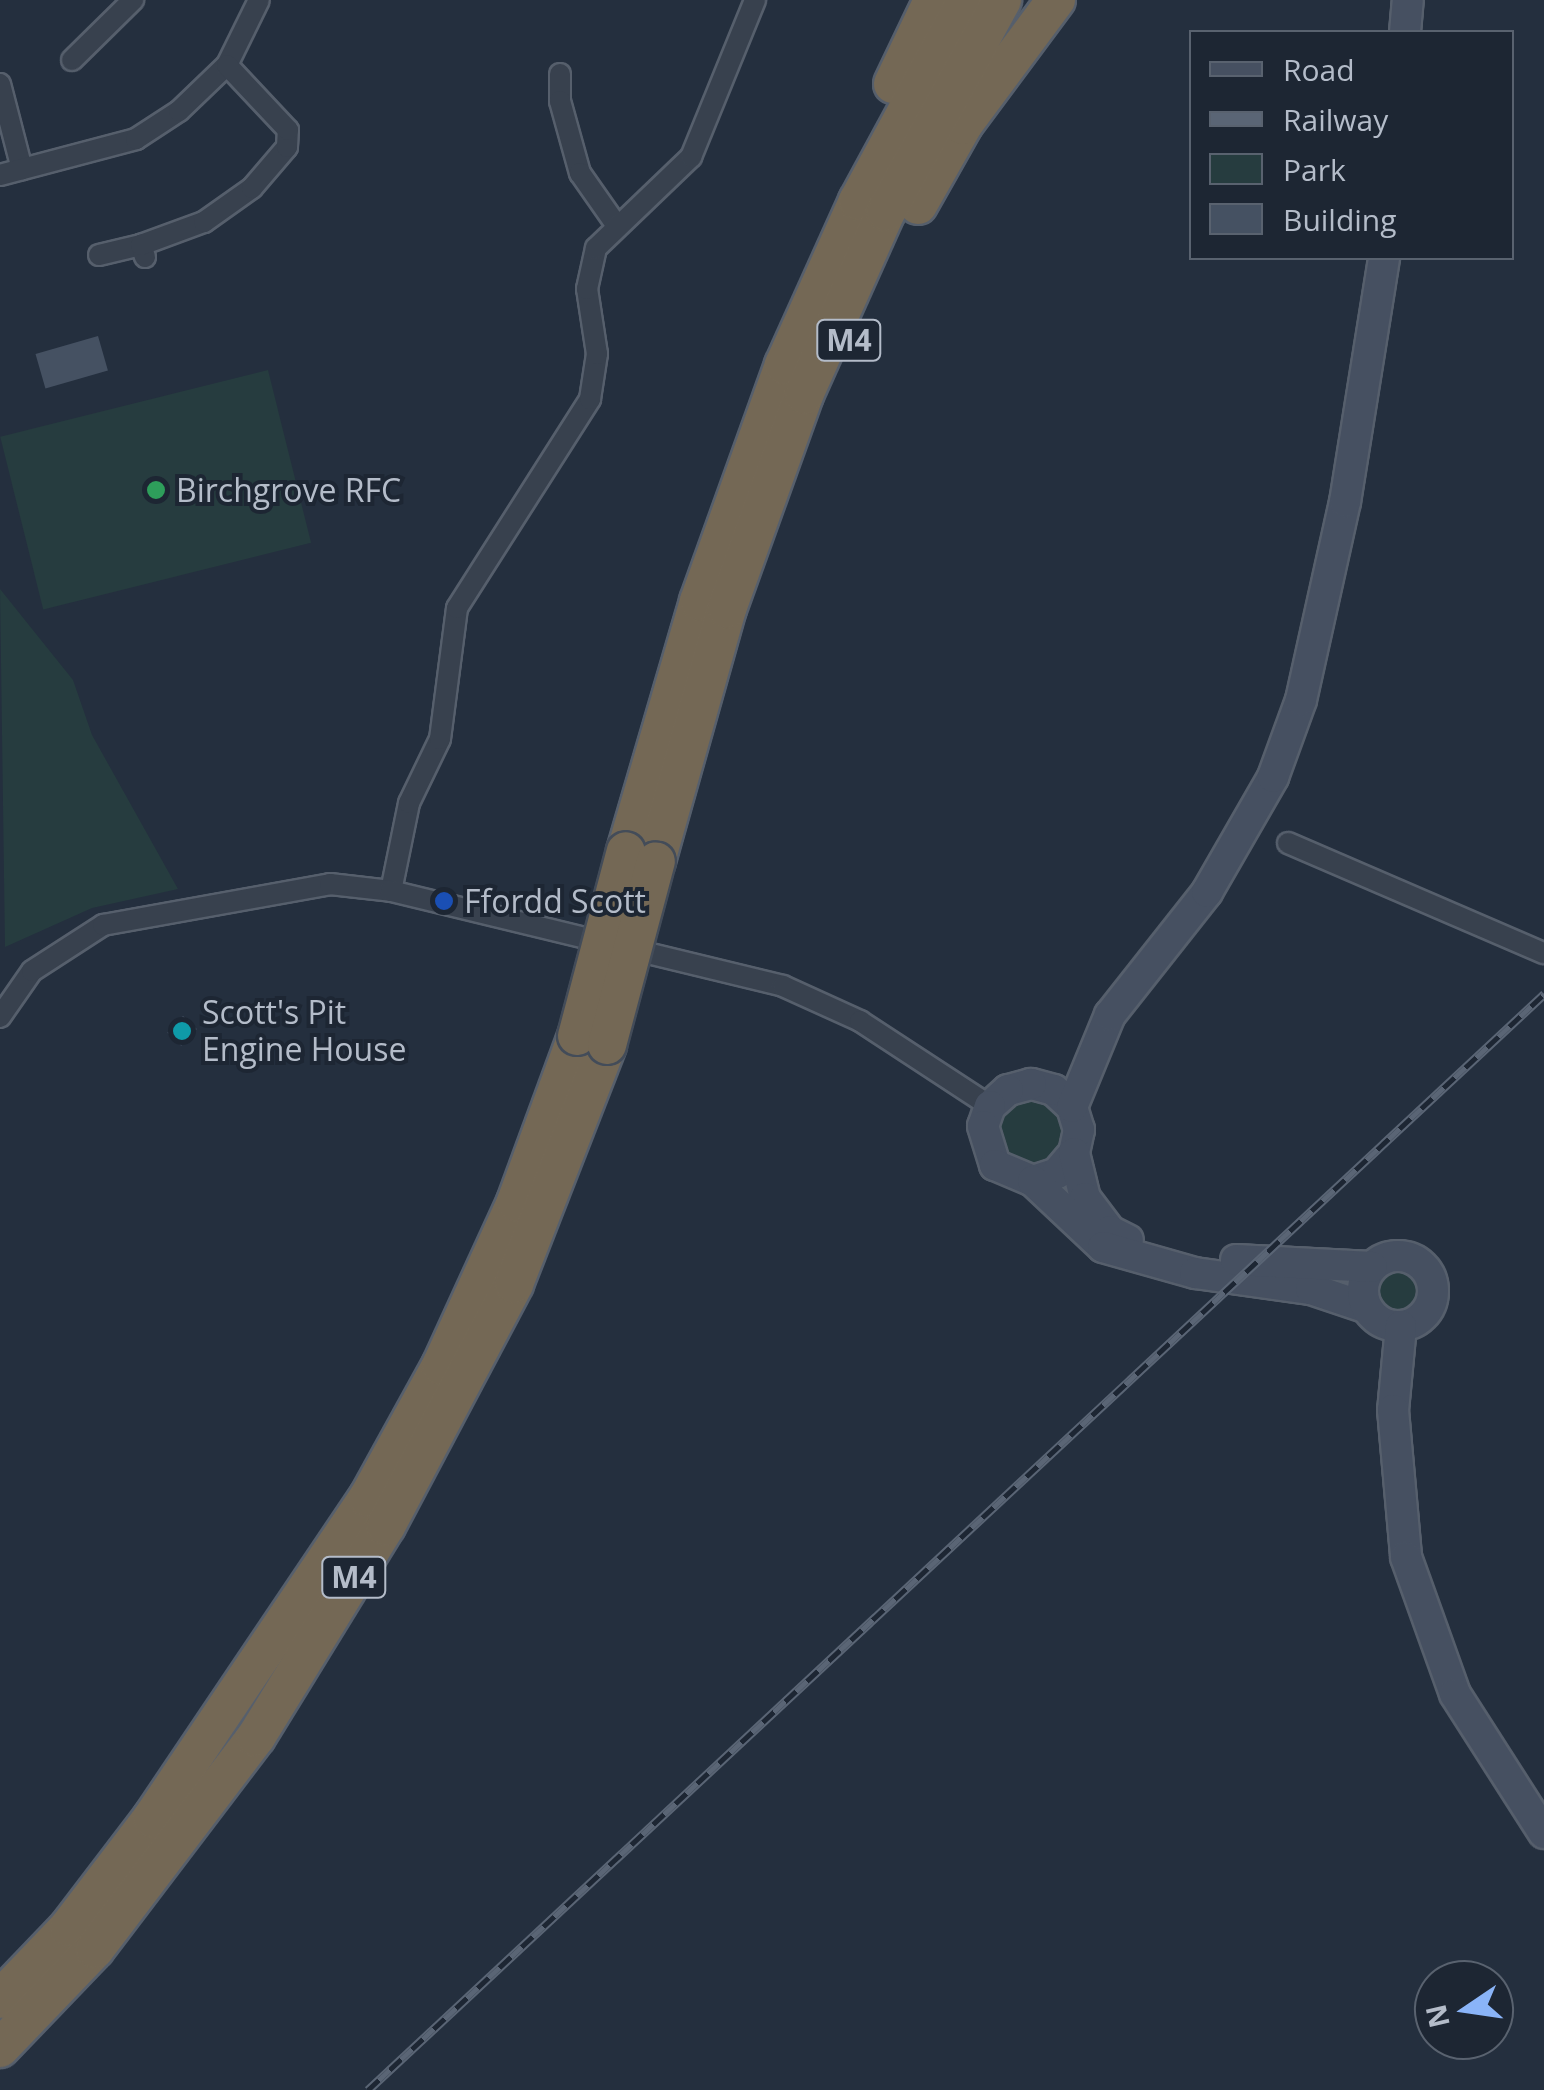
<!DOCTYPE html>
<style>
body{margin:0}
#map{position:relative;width:1544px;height:2090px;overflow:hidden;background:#242f3e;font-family:"Open Sans",sans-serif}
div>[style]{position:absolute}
.green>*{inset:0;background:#263c3f;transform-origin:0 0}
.round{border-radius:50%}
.building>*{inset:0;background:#455162;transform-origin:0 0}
.roads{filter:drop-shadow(2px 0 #565f6c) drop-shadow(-2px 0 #565f6c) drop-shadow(0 2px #565f6c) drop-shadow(0 -2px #565f6c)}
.street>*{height:20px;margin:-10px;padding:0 10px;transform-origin:10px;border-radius:10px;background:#38414e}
.secondary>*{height:30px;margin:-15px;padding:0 15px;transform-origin:15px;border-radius:15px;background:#465061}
.secondary>.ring{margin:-15px;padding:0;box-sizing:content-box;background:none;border:30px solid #465061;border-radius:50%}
.highway>*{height:38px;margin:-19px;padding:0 19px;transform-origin:19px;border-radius:19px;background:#746855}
.rail>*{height:9px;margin-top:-4.5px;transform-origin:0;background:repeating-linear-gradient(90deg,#1d2633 0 15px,#5a6575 0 30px);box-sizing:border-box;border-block:2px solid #5a6575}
.bridges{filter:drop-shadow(2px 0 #434c59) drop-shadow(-2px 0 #434c59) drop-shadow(0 2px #434c59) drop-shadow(0 -2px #434c59)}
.highway-bridge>*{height:38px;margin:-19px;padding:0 19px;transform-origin:19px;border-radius:19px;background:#746855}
.dots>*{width:28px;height:28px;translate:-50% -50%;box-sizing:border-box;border:5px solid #1d2633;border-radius:50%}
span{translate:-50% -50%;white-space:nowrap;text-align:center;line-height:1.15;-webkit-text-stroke:8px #1d2633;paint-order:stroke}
.shield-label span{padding:2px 8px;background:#1d2633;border:2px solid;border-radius:8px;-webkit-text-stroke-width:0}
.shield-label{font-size:30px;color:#b4bcc9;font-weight:700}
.poi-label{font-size:32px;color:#b4bcc9}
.left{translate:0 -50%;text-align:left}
.legend{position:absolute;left:1189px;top:30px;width:325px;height:230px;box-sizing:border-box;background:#1d2633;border:2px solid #59626f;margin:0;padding:12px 18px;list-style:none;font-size:30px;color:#b4bcc9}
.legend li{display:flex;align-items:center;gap:20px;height:50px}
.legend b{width:50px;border:2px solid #59626f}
.north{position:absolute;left:1414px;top:1960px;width:100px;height:100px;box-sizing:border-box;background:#1d2633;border:2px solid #59626f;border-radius:50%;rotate:257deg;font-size:28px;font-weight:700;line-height:40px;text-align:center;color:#b4bcc9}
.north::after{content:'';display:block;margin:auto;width:35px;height:45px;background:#8ab4f8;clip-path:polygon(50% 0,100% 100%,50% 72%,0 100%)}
</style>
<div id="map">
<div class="green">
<div style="left:268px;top:370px;width:178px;height:276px;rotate:76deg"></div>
<div style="clip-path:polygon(0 589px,73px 680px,92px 735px,178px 889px,92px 908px,5px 947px)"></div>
<div class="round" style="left:998px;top:1100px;width:66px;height:66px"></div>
<div class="round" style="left:1374px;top:1268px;width:48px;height:48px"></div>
</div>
<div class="building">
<div style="left:98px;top:336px;width:36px;height:65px;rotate:74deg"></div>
<div style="left:183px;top:1016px;width:19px;height:23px;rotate:43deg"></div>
</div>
<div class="roads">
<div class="street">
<div style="left:72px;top:60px;width:86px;rotate:-44.5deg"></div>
<div style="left:560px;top:74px;width:27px;rotate:90deg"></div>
<div style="left:560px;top:101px;width:75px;rotate:74.5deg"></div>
<div style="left:580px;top:173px;width:61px;rotate:55deg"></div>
<div style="left:0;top:84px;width:88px;rotate:75.5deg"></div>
<div style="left:0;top:175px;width:141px;rotate:-14.8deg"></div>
<div style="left:136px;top:139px;width:51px;rotate:-33.1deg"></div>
<div style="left:179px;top:111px;width:66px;rotate:-43.8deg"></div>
<div style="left:227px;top:65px;width:72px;rotate:-63.8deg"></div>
<div style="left:99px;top:255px;width:43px;rotate:-13.4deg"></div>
<div style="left:145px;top:257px;width:13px;rotate:-108deg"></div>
<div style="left:141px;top:245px;width:67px;rotate:-20.1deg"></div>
<div style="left:204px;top:222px;width:59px;rotate:-35.3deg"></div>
<div style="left:252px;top:188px;width:54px;rotate:-49.5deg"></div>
<div style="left:287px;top:147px;width:17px;rotate:-87deg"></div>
<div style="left:288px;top:130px;width:89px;rotate:-133.2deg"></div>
<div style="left:1288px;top:843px;width:279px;rotate:23.3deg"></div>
<div style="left:391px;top:891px;width:90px;rotate:-78.4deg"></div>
<div style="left:409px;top:803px;width:71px;rotate:-64.2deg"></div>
<div style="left:440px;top:739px;width:132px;rotate:-82.6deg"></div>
<div style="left:457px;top:608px;width:248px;rotate:-57.5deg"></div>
<div style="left:590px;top:399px;width:46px;rotate:-81.2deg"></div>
<div style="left:597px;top:354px;width:66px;rotate:-98.7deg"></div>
<div style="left:587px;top:289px;width:42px;rotate:-77.6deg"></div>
<div style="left:596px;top:248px;width:132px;rotate:-43.8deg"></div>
<div style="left:691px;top:157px;width:170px;rotate:-67.8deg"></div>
<div style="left:0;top:1017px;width:56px;rotate:-55.2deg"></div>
<div style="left:32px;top:971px;width:85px;rotate:-32.9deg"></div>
<div style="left:103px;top:925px;width:231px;rotate:-10.2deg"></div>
<div style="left:330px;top:884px;width:61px;rotate:6.5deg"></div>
<div style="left:391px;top:891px;width:403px;rotate:13.6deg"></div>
<div style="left:783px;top:986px;width:85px;rotate:24.4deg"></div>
<div style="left:860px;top:1021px;width:155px;rotate:33.2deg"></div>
</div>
<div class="secondary">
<div style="left:1405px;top:32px;width:32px;rotate:-85deg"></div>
<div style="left:1072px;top:1107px;width:25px;rotate:-137deg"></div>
<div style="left:1054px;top:1090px;width:24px;rotate:-165deg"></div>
<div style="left:1031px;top:1084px;width:24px;rotate:165deg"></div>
<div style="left:1008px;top:1090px;width:24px;rotate:138deg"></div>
<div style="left:990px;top:1106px;width:21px;rotate:109deg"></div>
<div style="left:983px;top:1126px;width:41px;rotate:72.9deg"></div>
<div style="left:995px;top:1165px;width:41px;rotate:22.8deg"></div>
<div style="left:1033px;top:1181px;width:25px;rotate:-18deg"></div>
<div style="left:1057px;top:1173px;width:26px;rotate:-50deg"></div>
<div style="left:1074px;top:1153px;width:24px;rotate:-78deg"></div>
<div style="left:1079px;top:1130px;width:24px;rotate:-107deg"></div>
<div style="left:1072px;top:1107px;width:100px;rotate:-67.6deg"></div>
<div style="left:1110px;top:1015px;width:157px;rotate:-51.7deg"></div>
<div style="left:1207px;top:892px;width:133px;rotate:-60.1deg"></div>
<div style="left:1273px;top:777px;width:82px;rotate:-70deg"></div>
<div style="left:1301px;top:700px;width:203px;rotate:-77.5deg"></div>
<div style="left:1345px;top:502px;width:247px;rotate:-80.9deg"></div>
<div style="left:1074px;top:1153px;width:46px;rotate:76.3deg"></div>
<div style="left:1085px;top:1198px;width:41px;rotate:52.9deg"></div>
<div style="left:1110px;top:1231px;width:20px;rotate:27deg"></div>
<div style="left:1033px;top:1181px;width:96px;rotate:43.3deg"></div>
<div style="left:1103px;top:1247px;width:96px;rotate:15.8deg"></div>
<div style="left:1195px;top:1273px;width:117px;rotate:7.9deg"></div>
<div style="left:1311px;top:1289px;width:59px;rotate:18.7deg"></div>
<div class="ring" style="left:1363px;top:1256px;width:40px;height:40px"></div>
<div style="left:1236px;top:1260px;width:136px;rotate:2.9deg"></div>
<div style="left:1401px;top:1326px;width:84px;rotate:95.4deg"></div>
<div style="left:1393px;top:1410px;width:148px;rotate:84.9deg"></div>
<div style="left:1406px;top:1557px;width:145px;rotate:70.3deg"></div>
<div style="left:1455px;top:1694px;width:165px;rotate:57.4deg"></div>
</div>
<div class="highway">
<div style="left:893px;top:84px;width:93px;rotate:-64.5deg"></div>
<div style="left:918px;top:205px;width:92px;rotate:-60.6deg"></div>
<div style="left:963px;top:125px;width:156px;rotate:-53.4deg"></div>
<div style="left:626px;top:851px;width:260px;rotate:-73.7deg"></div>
<div style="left:699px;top:601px;width:251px;rotate:-70.2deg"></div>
<div style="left:784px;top:365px;width:180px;rotate:-65.7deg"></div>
<div style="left:858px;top:201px;width:229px;rotate:-61.5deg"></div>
<div style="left:656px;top:861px;width:262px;rotate:-74.3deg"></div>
<div style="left:727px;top:609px;width:227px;rotate:-70.2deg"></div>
<div style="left:804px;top:395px;width:201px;rotate:-65.9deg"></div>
<div style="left:886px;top:212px;width:242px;rotate:-61.3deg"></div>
<div style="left:0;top:1999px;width:100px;rotate:-46.2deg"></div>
<div style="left:69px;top:1927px;width:137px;rotate:-52.7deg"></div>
<div style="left:152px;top:1818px;width:386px;rotate:-56deg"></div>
<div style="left:368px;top:1498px;width:151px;rotate:-61.1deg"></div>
<div style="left:441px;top:1366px;width:180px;rotate:-65.4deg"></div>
<div style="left:516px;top:1202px;width:177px;rotate:-69.8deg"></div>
<div style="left:0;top:2048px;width:137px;rotate:-46.2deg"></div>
<div style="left:95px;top:1949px;width:266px;rotate:-52.8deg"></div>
<div style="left:256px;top:1737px;width:248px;rotate:-58.4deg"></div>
<div style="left:386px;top:1526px;width:274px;rotate:-62.1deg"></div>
<div style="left:514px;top:1284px;width:256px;rotate:-68.7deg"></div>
</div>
</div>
<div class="rail">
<div style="left:368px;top:2090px;width:1608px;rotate:-42.98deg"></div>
</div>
<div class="bridges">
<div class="highway-bridge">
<div style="left:577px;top:1036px;width:191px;rotate:-75.2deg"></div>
<div style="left:607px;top:1045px;width:190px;rotate:-75.1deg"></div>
</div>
</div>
<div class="dots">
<div style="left:156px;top:490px;background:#2e9e5b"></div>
<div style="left:444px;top:901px;background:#1a4fb4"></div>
<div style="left:182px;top:1031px;background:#0f9aa8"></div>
</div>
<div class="shield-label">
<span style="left:849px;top:340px">M4</span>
<span style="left:354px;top:1577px">M4</span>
</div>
<div class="poi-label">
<span class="left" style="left:176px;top:490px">Birchgrove RFC</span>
<span class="left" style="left:464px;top:901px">Ffordd Scott</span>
<span class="left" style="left:202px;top:1031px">Scott's Pit<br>Engine House</span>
</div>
<ul class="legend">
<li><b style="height:12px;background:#465061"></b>Road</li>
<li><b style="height:12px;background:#5a6575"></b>Railway</li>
<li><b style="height:28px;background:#263c3f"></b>Park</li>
<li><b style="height:28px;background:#455162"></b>Building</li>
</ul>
<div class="north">N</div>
</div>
